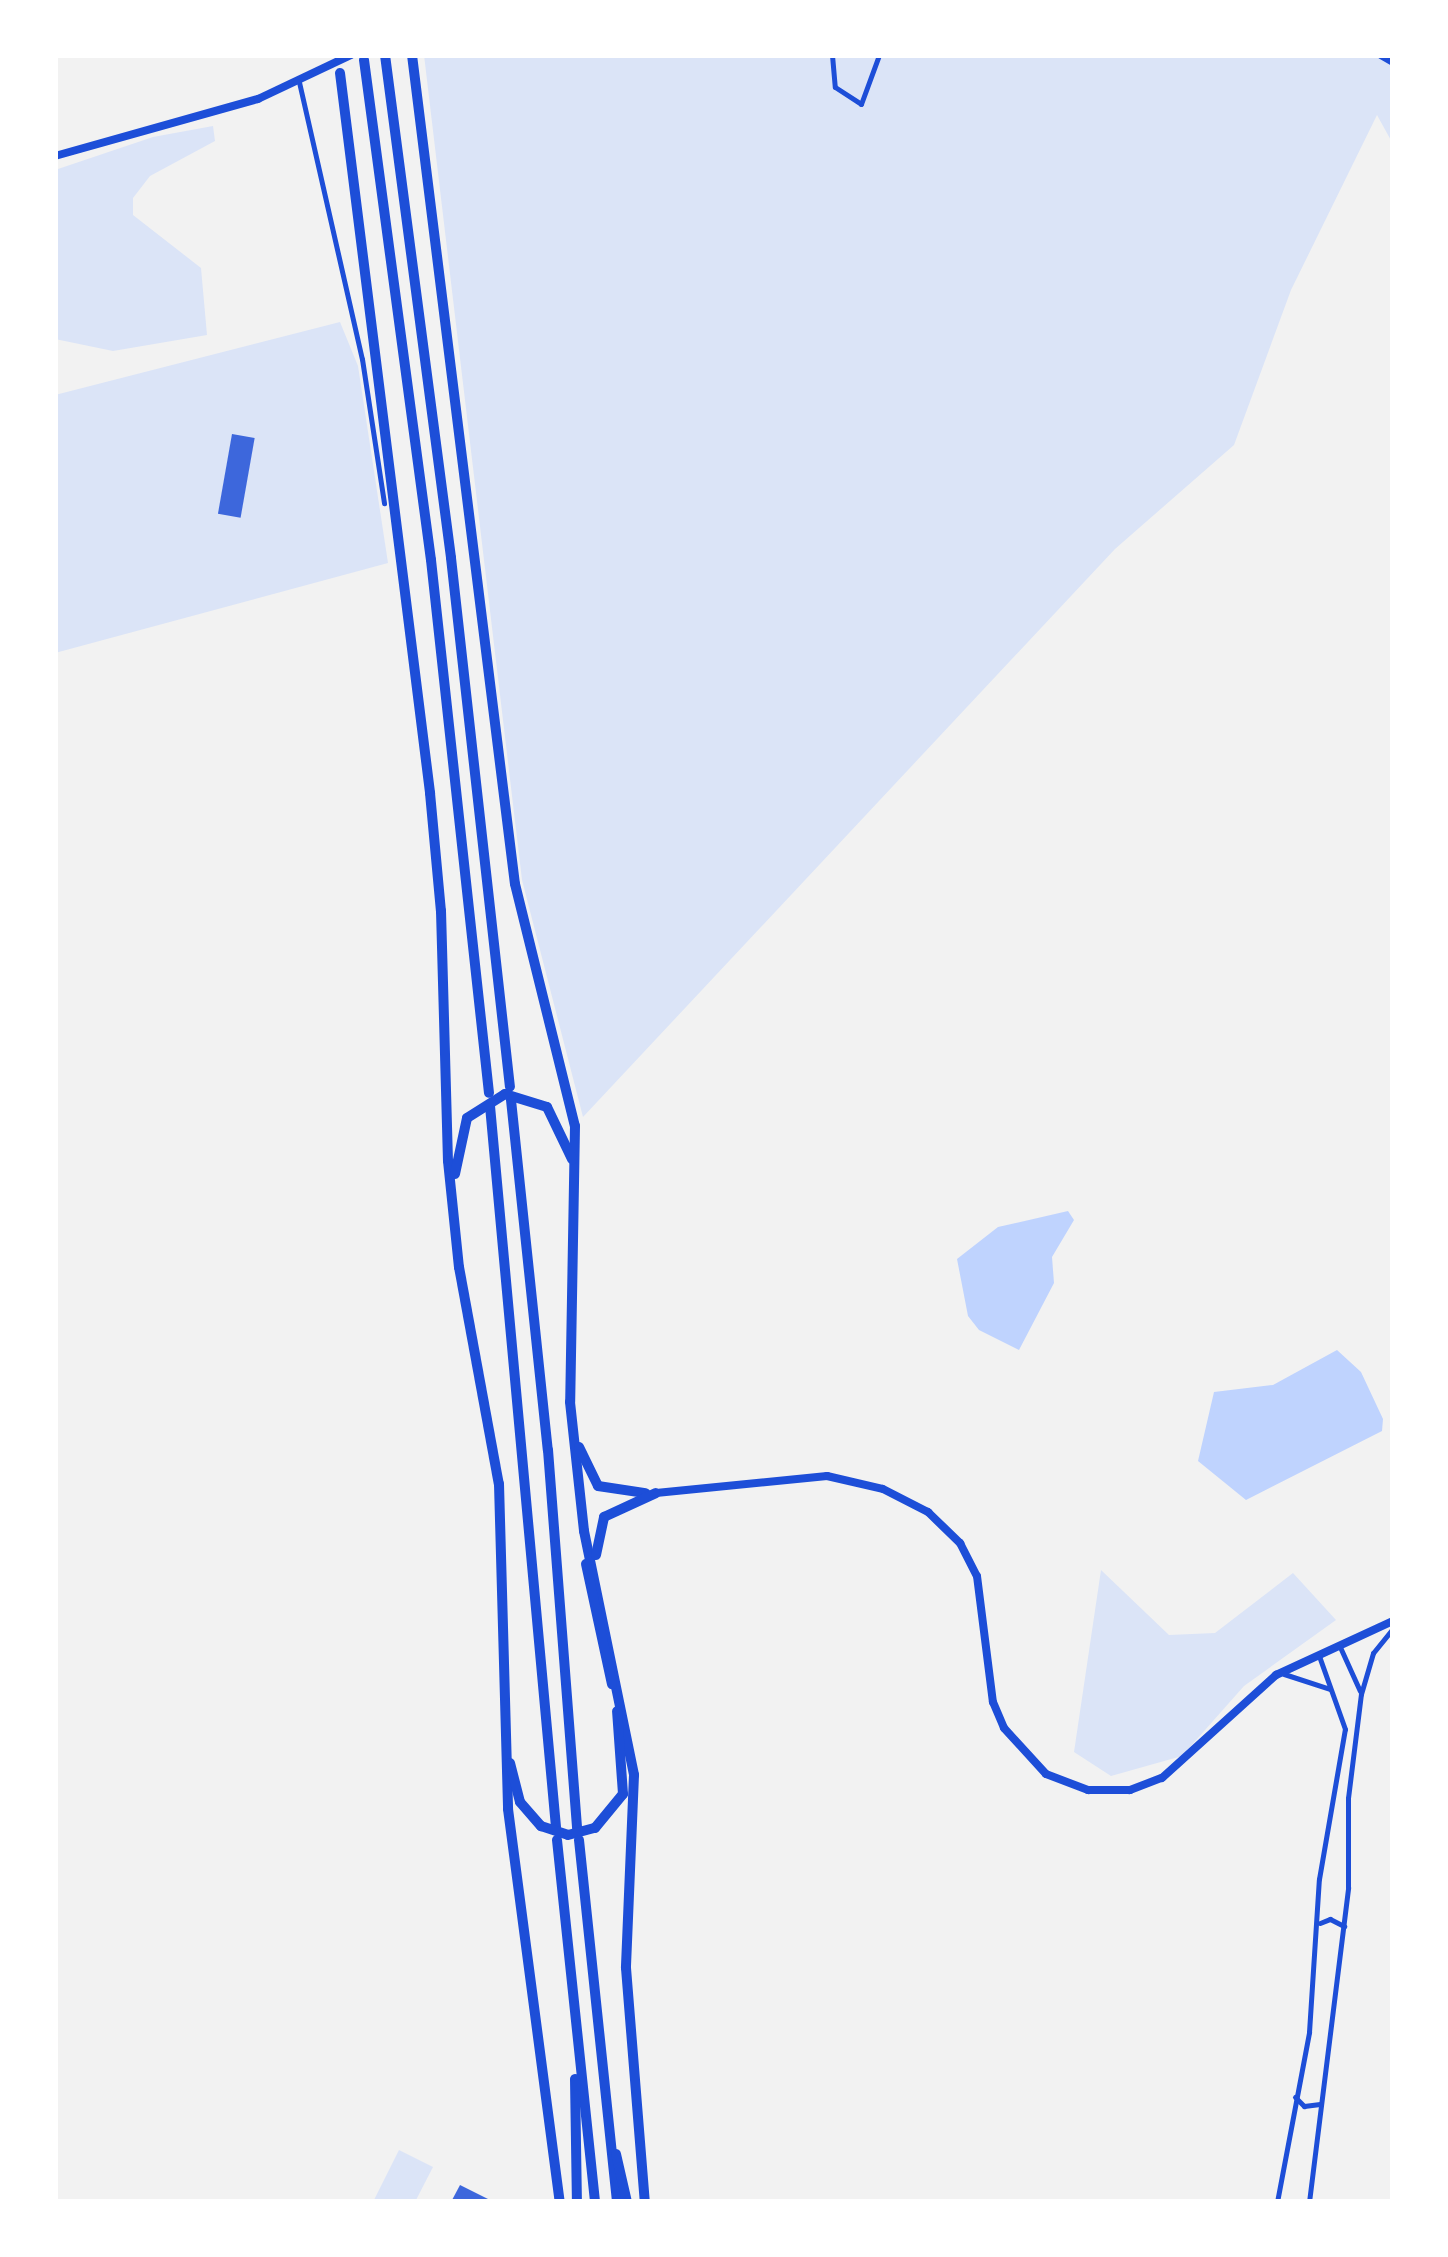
<!DOCTYPE html>
<style>
body{margin:0}
#map{position:relative;width:1448px;height:2257px;overflow:hidden;background:#f2f2f2;font-family:Bitter,serif}
div>[style]{position:absolute}
.green>*{inset:0;background:#dbe4f7}
.water>*{inset:0;background:#bfd3fe}
.building>*{inset:0;background:#3d67dc;transform-origin:0 0}
.minor>*{height:5px;margin:-2.5px;padding:0 2.5px;transform-origin:2.5px;border-radius:2.5px;background:#1d4ed8}
.tertiary>*{height:8px;margin:-4px;padding:0 4px;transform-origin:4px;border-radius:4px;background:#1d4ed8}
.secondary>*{height:8px;margin:-4px;padding:0 4px;transform-origin:4px;border-radius:4px;background:#1d4ed8}
.motorway>*{height:10px;margin:-5px;padding:0 5px;transform-origin:5px;border-radius:5px;background:#1d4ed8}
span{translate:-50% -50%;white-space:nowrap;text-align:center;line-height:1.15;-webkit-text-stroke:10px #fff;paint-order:stroke}
.frame{position:absolute;inset:0;border:58px solid #fff;pointer-events:none}
</style>
<div id="map">
<div class="green">
<div style="clip-path:polygon(424px 55px,1393px 55px,1393px 144px,1377px 115px,1291px 290px,1234px 445px,1115px 549px,583px 1117px,522px 880px)"></div>
<div style="clip-path:polygon(213px 126px,215px 141px,150px 176px,133px 198px,133px 215px,201px 268px,207px 335px,113px 351px,55px 339px,55px 170px,153px 137px)"></div>
<div style="clip-path:polygon(340px 322px,358px 366px,388px 563px,55px 653px,55px 395px)"></div>
<div style="clip-path:polygon(1101px 1570px,1169px 1635px,1215px 1633px,1293px 1573px,1336px 1620px,1244px 1686px,1182px 1756px,1111px 1776px,1074px 1752px)"></div>
<div style="clip-path:polygon(399px 2150px,433px 2167px,415px 2202px,373px 2202px)"></div>
</div>
<div class="water">
<div style="clip-path:polygon(1068px 1211px,1074px 1220px,1052px 1257px,1054px 1283px,1019px 1350px,979px 1330px,968px 1316px,957px 1259px,998px 1227px)"></div>
<div style="clip-path:polygon(1337px 1350px,1361px 1372px,1383px 1419px,1382px 1431px,1246px 1500px,1198px 1461px,1214px 1392px,1273px 1385px)"></div>
</div>
<div class="building">
<div style="left:232px;top:434px;width:23px;height:81px;rotate:10deg"></div>
<div style="clip-path:polygon(460px 2185px,494px 2202px,451px 2202px)"></div>
</div>
<div class="minor">
<div style="left:832px;top:55px;width:32px;rotate:85deg"></div>
<div style="left:835px;top:87px;width:31px;rotate:33deg"></div>
<div style="left:861px;top:104px;width:52px;rotate:-69.8deg"></div>
<div style="left:299px;top:82px;width:284px;rotate:77.2deg"></div>
<div style="left:362px;top:359px;width:146px;rotate:81.3deg"></div>
<div style="left:1340px;top:1647px;width:48px;rotate:65.6deg"></div>
<div style="left:1284px;top:1674px;width:48px;rotate:18.1deg"></div>
<div style="left:1320px;top:1923px;width:11px;rotate:-22deg"></div>
<div style="left:1330px;top:1919px;width:16px;rotate:27deg"></div>
<div style="left:1295px;top:2097px;width:13px;rotate:45deg"></div>
<div style="left:1304px;top:2106px;width:16px;rotate:-7deg"></div>
<div style="left:1277px;top:2202px;width:173px;rotate:-79.3deg"></div>
<div style="left:1309px;top:2032px;width:153px;rotate:-86.3deg"></div>
<div style="left:1319px;top:1879px;width:152px;rotate:-80.2deg"></div>
<div style="left:1345px;top:1729px;width:77px;rotate:-109.6deg"></div>
<div style="left:1309px;top:2202px;width:317px;rotate:-82.9deg"></div>
<div style="left:1348px;top:1887px;width:89px;rotate:-90deg"></div>
<div style="left:1348px;top:1798px;width:105px;rotate:-82.9deg"></div>
<div style="left:1361px;top:1694px;width:43px;rotate:-73.7deg"></div>
<div style="left:1373px;top:1653px;width:32px;rotate:-51deg"></div>
</div>
<div class="tertiary">
<div style="left:656px;top:1493px;width:172px;rotate:-5.7deg"></div>
<div style="left:827px;top:1476px;width:57px;rotate:13.1deg"></div>
<div style="left:883px;top:1489px;width:51px;rotate:27.1deg"></div>
<div style="left:928px;top:1512px;width:45px;rotate:44.1deg"></div>
<div style="left:960px;top:1543px;width:37px;rotate:63deg"></div>
<div style="left:977px;top:1576px;width:127px;rotate:82.8deg"></div>
<div style="left:993px;top:1702px;width:28px;rotate:67deg"></div>
<div style="left:1004px;top:1728px;width:62px;rotate:47.6deg"></div>
<div style="left:1046px;top:1774px;width:45px;rotate:20.9deg"></div>
<div style="left:1088px;top:1790px;width:42px"></div>
<div style="left:1130px;top:1790px;width:34px;rotate:-21deg"></div>
<div style="left:1162px;top:1778px;width:154px;rotate:-42.1deg"></div>
<div style="left:1276px;top:1675px;width:129px;rotate:-24.8deg"></div>
</div>
<div class="secondary">
<div style="left:1381px;top:55px;width:14px;rotate:30deg"></div>
<div style="left:55px;top:156px;width:211px;rotate:-15.7deg"></div>
<div style="left:258px;top:99px;width:103px;rotate:-25.3deg"></div>
</div>
<div class="motorway">
<div style="left:385px;top:55px;width:507px;rotate:82.52deg"></div>
<div style="left:451px;top:558px;width:532px;rotate:83.64deg"></div>
<div style="left:412px;top:55px;width:835px;rotate:82.92deg"></div>
<div style="left:515px;top:884px;width:249px;rotate:76.1deg"></div>
<div style="left:575px;top:1126px;width:276px;rotate:91deg"></div>
<div style="left:570px;top:1402px;width:130px;rotate:83.8deg"></div>
<div style="left:584px;top:1531px;width:249px;rotate:78.4deg"></div>
<div style="left:634px;top:1775px;width:193px;rotate:92.4deg"></div>
<div style="left:626px;top:1968px;width:235px;rotate:85.4deg"></div>
<div style="left:364px;top:60px;width:504px;rotate:82.37deg"></div>
<div style="left:431px;top:560px;width:536px;rotate:83.79deg"></div>
<div style="left:340px;top:73px;width:726px;rotate:82.87deg"></div>
<div style="left:430px;top:793px;width:119px;rotate:84.7deg"></div>
<div style="left:441px;top:911px;width:250px;rotate:88.4deg"></div>
<div style="left:448px;top:1161px;width:107px;rotate:84.1deg"></div>
<div style="left:459px;top:1267px;width:221px;rotate:79.6deg"></div>
<div style="left:499px;top:1484px;width:325px;rotate:88.4deg"></div>
<div style="left:508px;top:1809px;width:396px;rotate:82.5deg"></div>
<div style="left:511px;top:1100px;width:352px;rotate:84deg"></div>
<div style="left:548px;top:1450px;width:380px;rotate:85.6deg"></div>
<div style="left:490px;top:1106px;width:724px;rotate:84.77deg"></div>
<div style="left:455px;top:1174px;width:57px;rotate:-77.9deg"></div>
<div style="left:467px;top:1118px;width:45px;rotate:-32.3deg"></div>
<div style="left:505px;top:1094px;width:44px;rotate:17.2deg"></div>
<div style="left:547px;top:1107px;width:58px;rotate:64.3deg"></div>
<div style="left:579px;top:1447px;width:43px;rotate:64deg"></div>
<div style="left:598px;top:1486px;width:48px;rotate:8.5deg"></div>
<div style="left:596px;top:1555px;width:39px;rotate:-78deg"></div>
<div style="left:604px;top:1517px;width:57px;rotate:-24.8deg"></div>
<div style="left:586px;top:1564px;width:123px;rotate:77.8deg"></div>
<div style="left:510px;top:1763px;width:40px;rotate:75.6deg"></div>
<div style="left:520px;top:1802px;width:32px;rotate:49deg"></div>
<div style="left:541px;top:1826px;width:28px;rotate:18deg"></div>
<div style="left:568px;top:1835px;width:28px;rotate:-15deg"></div>
<div style="left:595px;top:1828px;width:44px;rotate:-50.5deg"></div>
<div style="left:623px;top:1794px;width:83px;rotate:-94.1deg"></div>
<div style="left:557px;top:1840px;width:364px;rotate:84deg"></div>
<div style="left:579px;top:1840px;width:364px;rotate:84deg"></div>
<div style="left:575px;top:2079px;width:123px;rotate:89.1deg"></div>
<div style="left:616px;top:2154px;width:49px;rotate:77.1deg"></div>
</div>
<div class="frame"></div>
</div>
